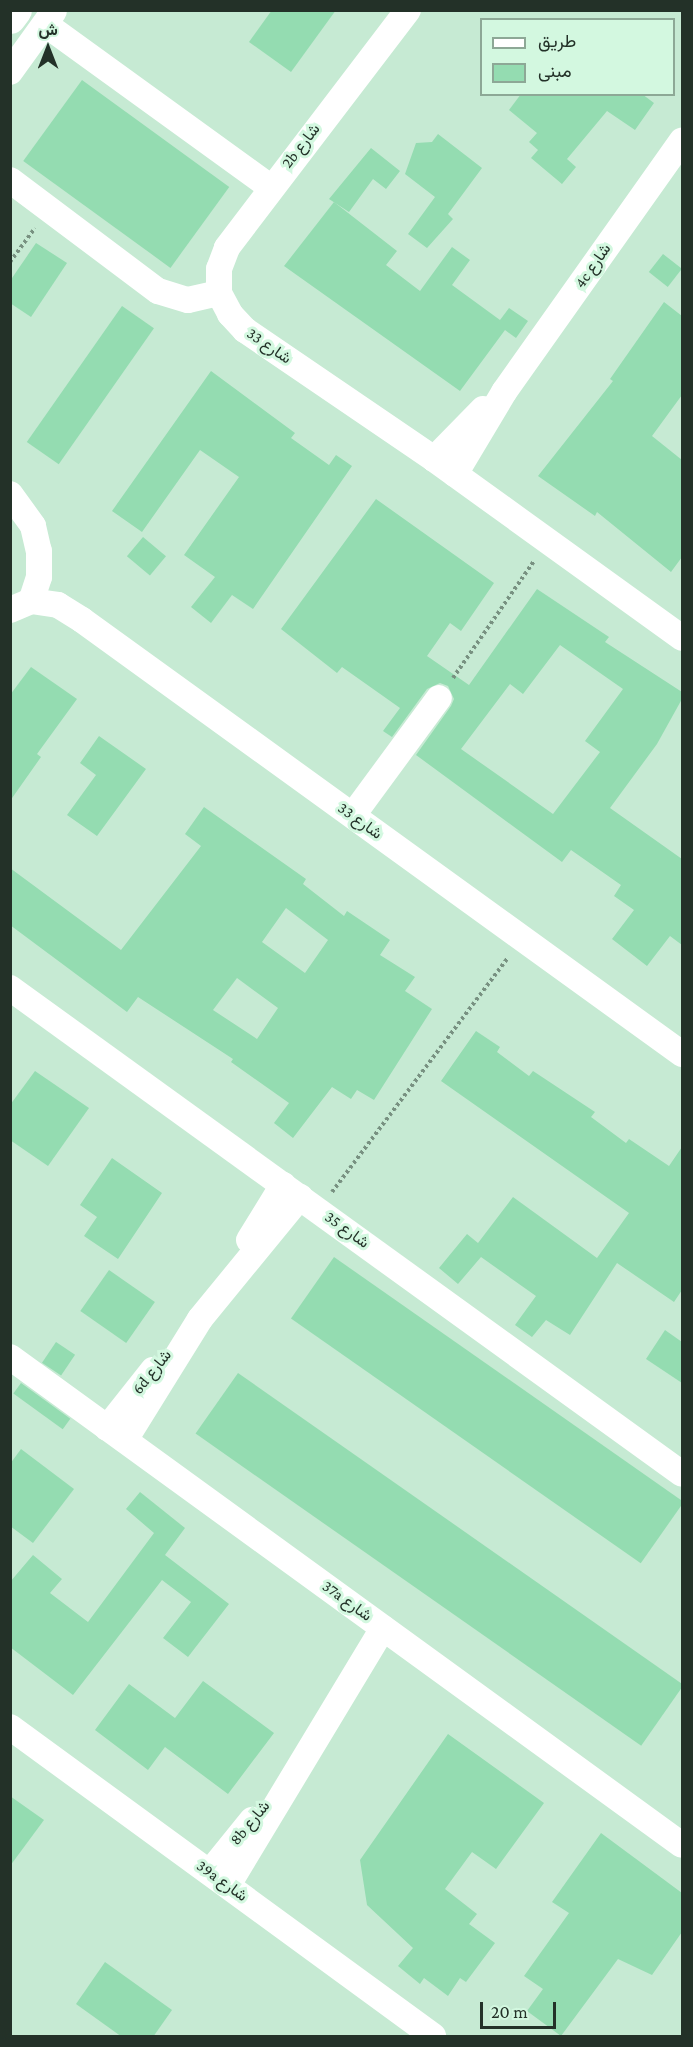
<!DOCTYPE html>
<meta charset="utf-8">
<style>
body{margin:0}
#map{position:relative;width:693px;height:2047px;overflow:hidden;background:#c6ead3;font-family:"Crimson Pro",Vazirmatn,serif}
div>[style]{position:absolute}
.building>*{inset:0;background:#94dcb1;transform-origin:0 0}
.path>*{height:4px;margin-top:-2px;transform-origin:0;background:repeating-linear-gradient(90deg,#789181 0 3px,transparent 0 6px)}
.minor>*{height:26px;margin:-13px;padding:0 13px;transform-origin:13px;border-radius:13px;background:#fff}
.major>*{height:32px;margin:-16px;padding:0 16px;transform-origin:16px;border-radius:16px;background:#fff}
span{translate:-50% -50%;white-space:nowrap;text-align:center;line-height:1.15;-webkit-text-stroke:6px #d3f8e0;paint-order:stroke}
.street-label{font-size:16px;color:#233128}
.frame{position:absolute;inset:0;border:12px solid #233128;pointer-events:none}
.legend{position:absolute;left:480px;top:18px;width:195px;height:78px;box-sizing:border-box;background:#d3f8e0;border:2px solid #8da896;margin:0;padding:8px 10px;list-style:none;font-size:18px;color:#233128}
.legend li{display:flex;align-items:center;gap:12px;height:30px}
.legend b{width:30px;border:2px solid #8da896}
.north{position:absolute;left:18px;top:18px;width:60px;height:60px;-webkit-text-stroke:4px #d3f8e0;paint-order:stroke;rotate:0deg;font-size:16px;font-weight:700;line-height:24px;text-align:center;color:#233128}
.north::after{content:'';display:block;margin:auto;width:21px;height:27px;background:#233128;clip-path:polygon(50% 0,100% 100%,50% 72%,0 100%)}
.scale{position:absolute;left:480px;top:2002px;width:76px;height:27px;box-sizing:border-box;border:3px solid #233128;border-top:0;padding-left:8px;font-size:18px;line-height:21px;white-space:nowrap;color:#233128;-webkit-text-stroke:4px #d3f8e0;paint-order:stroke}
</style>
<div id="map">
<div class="building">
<div style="clip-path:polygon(272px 10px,336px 10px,291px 72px,249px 42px)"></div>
<div style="left:82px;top:80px;width:182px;height:100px;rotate:36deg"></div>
<div style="clip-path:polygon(521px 94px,642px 94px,654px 103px,635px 130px,607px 111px,567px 159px,576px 167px,562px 184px,531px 158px,538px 150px,529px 142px,537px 133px,509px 110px)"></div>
<div style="clip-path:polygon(438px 134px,482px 168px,448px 214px,453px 219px,427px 248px,408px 234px,435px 197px,405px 174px,416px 143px,432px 142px)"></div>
<div style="clip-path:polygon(371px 148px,400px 171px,386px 189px,373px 179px,349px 212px,329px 199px)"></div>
<div style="clip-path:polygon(334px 202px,397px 251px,386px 265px,420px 291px,452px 247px,470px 260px,452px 285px,500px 320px,509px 308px,528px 321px,516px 338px,505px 330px,460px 391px,284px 266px)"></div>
<div style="clip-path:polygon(36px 243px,67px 263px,31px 317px,10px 303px,10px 281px)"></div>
<div style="left:663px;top:254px;width:24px;height:23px;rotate:38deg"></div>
<div style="clip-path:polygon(664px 302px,682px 316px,682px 395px,652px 436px,682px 460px,682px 557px,671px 572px,597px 512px,595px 516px,538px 476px,613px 381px,610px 379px)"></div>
<div style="left:122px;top:306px;width:39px;height:166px;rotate:35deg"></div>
<div style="clip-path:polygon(211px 371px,295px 433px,291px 438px,329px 465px,336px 455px,352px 466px,253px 609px,232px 595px,211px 623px,191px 607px,215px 577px,184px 555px,239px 477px,200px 450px,142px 532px,112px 511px)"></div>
<div style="clip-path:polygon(evenodd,376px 499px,494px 583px,461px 631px,450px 623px,427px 656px,469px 685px,537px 589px,609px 637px,605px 642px,682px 692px,682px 699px,657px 744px,610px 808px,682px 859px,682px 945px,670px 936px,647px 966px,612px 939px,634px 910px,614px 896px,621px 885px,571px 850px,562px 862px,416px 755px,451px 706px,454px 699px,448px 686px,440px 683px,427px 689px,392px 737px,383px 731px,400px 708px,342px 667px,337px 673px,281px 629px,376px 499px,560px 645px,623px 689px,585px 741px,600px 752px,553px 814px,461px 749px,510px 684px,523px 694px,560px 645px)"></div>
<div style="left:143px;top:537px;width:30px;height:25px;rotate:40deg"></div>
<div style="clip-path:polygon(31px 667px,77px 699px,37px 754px,41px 757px,10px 801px,10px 695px)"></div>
<div style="clip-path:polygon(99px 736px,146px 769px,97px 836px,67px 815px,96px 775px,80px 763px)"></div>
<div style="clip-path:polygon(evenodd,204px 807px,306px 879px,303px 884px,344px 916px,347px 911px,390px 940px,380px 955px,415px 977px,405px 991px,432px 1009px,374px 1100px,357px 1090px,351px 1099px,332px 1087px,293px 1138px,274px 1123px,289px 1103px,231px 1062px,233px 1059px,138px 997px,127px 1012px,10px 925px,10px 868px,121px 950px,201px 846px,185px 834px,204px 807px,286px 908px,328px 940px,305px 973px,262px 942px,286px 908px,204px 807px,237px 978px,278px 1008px,257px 1039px,213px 1010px,237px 978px)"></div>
<div style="clip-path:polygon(476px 1031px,500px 1047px,497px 1052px,529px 1076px,533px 1071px,595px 1112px,591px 1117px,626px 1143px,629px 1139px,669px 1166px,682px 1147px,682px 1290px,674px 1302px,617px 1263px,570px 1335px,546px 1320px,532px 1337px,515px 1325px,536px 1296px,481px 1257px,458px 1284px,439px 1268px,467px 1234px,478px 1243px,513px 1197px,597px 1258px,629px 1213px,441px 1081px)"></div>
<div style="clip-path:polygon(35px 1071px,89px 1108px,48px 1166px,10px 1140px,10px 1105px)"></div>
<div style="clip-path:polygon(112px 1158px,162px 1193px,118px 1259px,84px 1236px,97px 1217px,80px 1205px)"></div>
<div style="left:334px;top:1257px;width:427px;height:75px;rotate:35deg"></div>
<div style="left:109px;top:1270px;width:56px;height:50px;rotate:35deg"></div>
<div style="clip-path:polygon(665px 1330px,682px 1342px,682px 1383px,646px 1359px)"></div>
<div style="left:56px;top:1342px;width:23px;height:25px;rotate:34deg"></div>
<div style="left:238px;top:1373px;width:544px;height:74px;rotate:35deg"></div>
<div style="left:21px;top:1383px;width:61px;height:13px;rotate:36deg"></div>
<div style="clip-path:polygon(21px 1449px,74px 1489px,33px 1543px,10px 1526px,10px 1464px)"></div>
<div style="clip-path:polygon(140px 1492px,185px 1528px,165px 1555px,229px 1604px,188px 1657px,163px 1638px,191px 1602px,162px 1580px,73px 1695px,10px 1647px,10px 1582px,33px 1555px,62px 1579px,50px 1593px,88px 1622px,154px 1533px,126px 1509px)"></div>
<div style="clip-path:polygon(203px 1681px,274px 1733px,228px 1794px,165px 1747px,148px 1770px,95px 1730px,129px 1684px,175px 1718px)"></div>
<div style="clip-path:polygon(448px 1734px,544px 1803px,496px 1869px,472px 1852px,445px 1889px,477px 1914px,469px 1924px,495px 1943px,466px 1982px,460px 1978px,448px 1996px,424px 1978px,420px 1984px,398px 1966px,413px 1948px,367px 1905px,360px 1860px)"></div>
<div style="clip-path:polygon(10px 1796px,44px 1820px,10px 1866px)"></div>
<div style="clip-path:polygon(601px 1833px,682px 1893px,682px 1932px,652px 1975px,618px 1959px,561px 2036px,527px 2011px,543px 1989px,524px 1976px,569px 1913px,552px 1902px)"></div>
<div style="clip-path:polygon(105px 1962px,172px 2010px,153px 2037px,122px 2037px,76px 2004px)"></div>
</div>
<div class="path">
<div style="left:10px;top:262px;width:42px;rotate:-53.7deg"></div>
<div style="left:453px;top:678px;width:142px;rotate:-55.3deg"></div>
<div style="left:332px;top:1192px;width:293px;rotate:-53.1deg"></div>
</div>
<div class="minor">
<div style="left:408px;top:10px;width:299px;rotate:127.3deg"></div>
<div style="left:227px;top:248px;width:22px;rotate:111deg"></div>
<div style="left:219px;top:269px;width:24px;rotate:90deg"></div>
<div style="left:219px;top:293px;width:24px;rotate:62deg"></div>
<div style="left:230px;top:314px;width:22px;rotate:47deg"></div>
<div style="left:245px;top:330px;width:229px;rotate:34.3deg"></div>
<div style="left:434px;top:459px;width:306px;rotate:35.8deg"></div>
<div style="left:45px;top:24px;width:278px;rotate:35.9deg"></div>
<div style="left:10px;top:72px;width:75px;rotate:-54.2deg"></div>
<div style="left:10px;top:180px;width:185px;rotate:36.9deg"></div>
<div style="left:158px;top:291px;width:31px;rotate:17deg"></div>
<div style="left:188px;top:300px;width:32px;rotate:-13deg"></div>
<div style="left:434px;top:459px;width:70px;rotate:-45.6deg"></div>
<div style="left:455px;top:474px;width:96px;rotate:-59.1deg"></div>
<div style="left:504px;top:392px;width:308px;rotate:-54.7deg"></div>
<div style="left:10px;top:494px;width:39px;rotate:54deg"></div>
<div style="left:33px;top:526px;width:26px;rotate:77deg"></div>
<div style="left:39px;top:551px;width:26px;rotate:90deg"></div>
<div style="left:39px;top:577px;width:25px;rotate:108deg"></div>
<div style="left:10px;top:610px;width:23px;rotate:-23deg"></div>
<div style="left:31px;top:601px;width:27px;rotate:8deg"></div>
<div style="left:58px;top:605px;width:28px;rotate:32deg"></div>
<div style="left:82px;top:620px;width:741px;rotate:35.88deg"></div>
<div style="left:353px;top:815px;width:145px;rotate:-53.7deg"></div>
<div style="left:10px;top:988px;width:829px;rotate:35.87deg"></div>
<div style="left:249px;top:1240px;width:65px;rotate:-58.3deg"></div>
<div style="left:10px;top:1357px;width:830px;rotate:35.99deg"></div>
<div style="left:107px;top:1428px;width:74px;rotate:-51.6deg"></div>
<div style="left:125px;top:1440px;width:142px;rotate:-58.2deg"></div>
<div style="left:200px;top:1319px;width:158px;rotate:-50.7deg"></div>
<div style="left:10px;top:1727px;width:524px;rotate:36.15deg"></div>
<div style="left:210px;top:1872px;width:67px;rotate:-51.1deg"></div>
<div style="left:228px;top:1885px;width:300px;rotate:-58.9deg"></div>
</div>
<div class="major">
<div style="left:10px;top:18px;width:10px;rotate:-53deg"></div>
</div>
<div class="street-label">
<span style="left:301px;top:146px;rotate:-52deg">2b شارع</span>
<span style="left:593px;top:266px;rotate:-55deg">4c شارع</span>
<span style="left:269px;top:346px;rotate:35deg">شارع 33</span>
<span style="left:360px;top:821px;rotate:36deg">شارع 33</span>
<span style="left:347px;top:1230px;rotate:36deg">شارع 35</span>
<span style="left:152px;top:1372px;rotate:-51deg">6d شارع</span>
<span style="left:347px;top:1601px;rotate:36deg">37a شارع</span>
<span style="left:250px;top:1823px;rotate:-50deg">8b شارع</span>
<span style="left:222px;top:1881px;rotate:36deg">39a شارع</span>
</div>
<div class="frame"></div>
<ul class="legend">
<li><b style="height:8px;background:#fff"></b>طريق</li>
<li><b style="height:16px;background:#94dcb1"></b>مبنى</li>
</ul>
<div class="north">ش</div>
<div class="scale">20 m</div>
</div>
